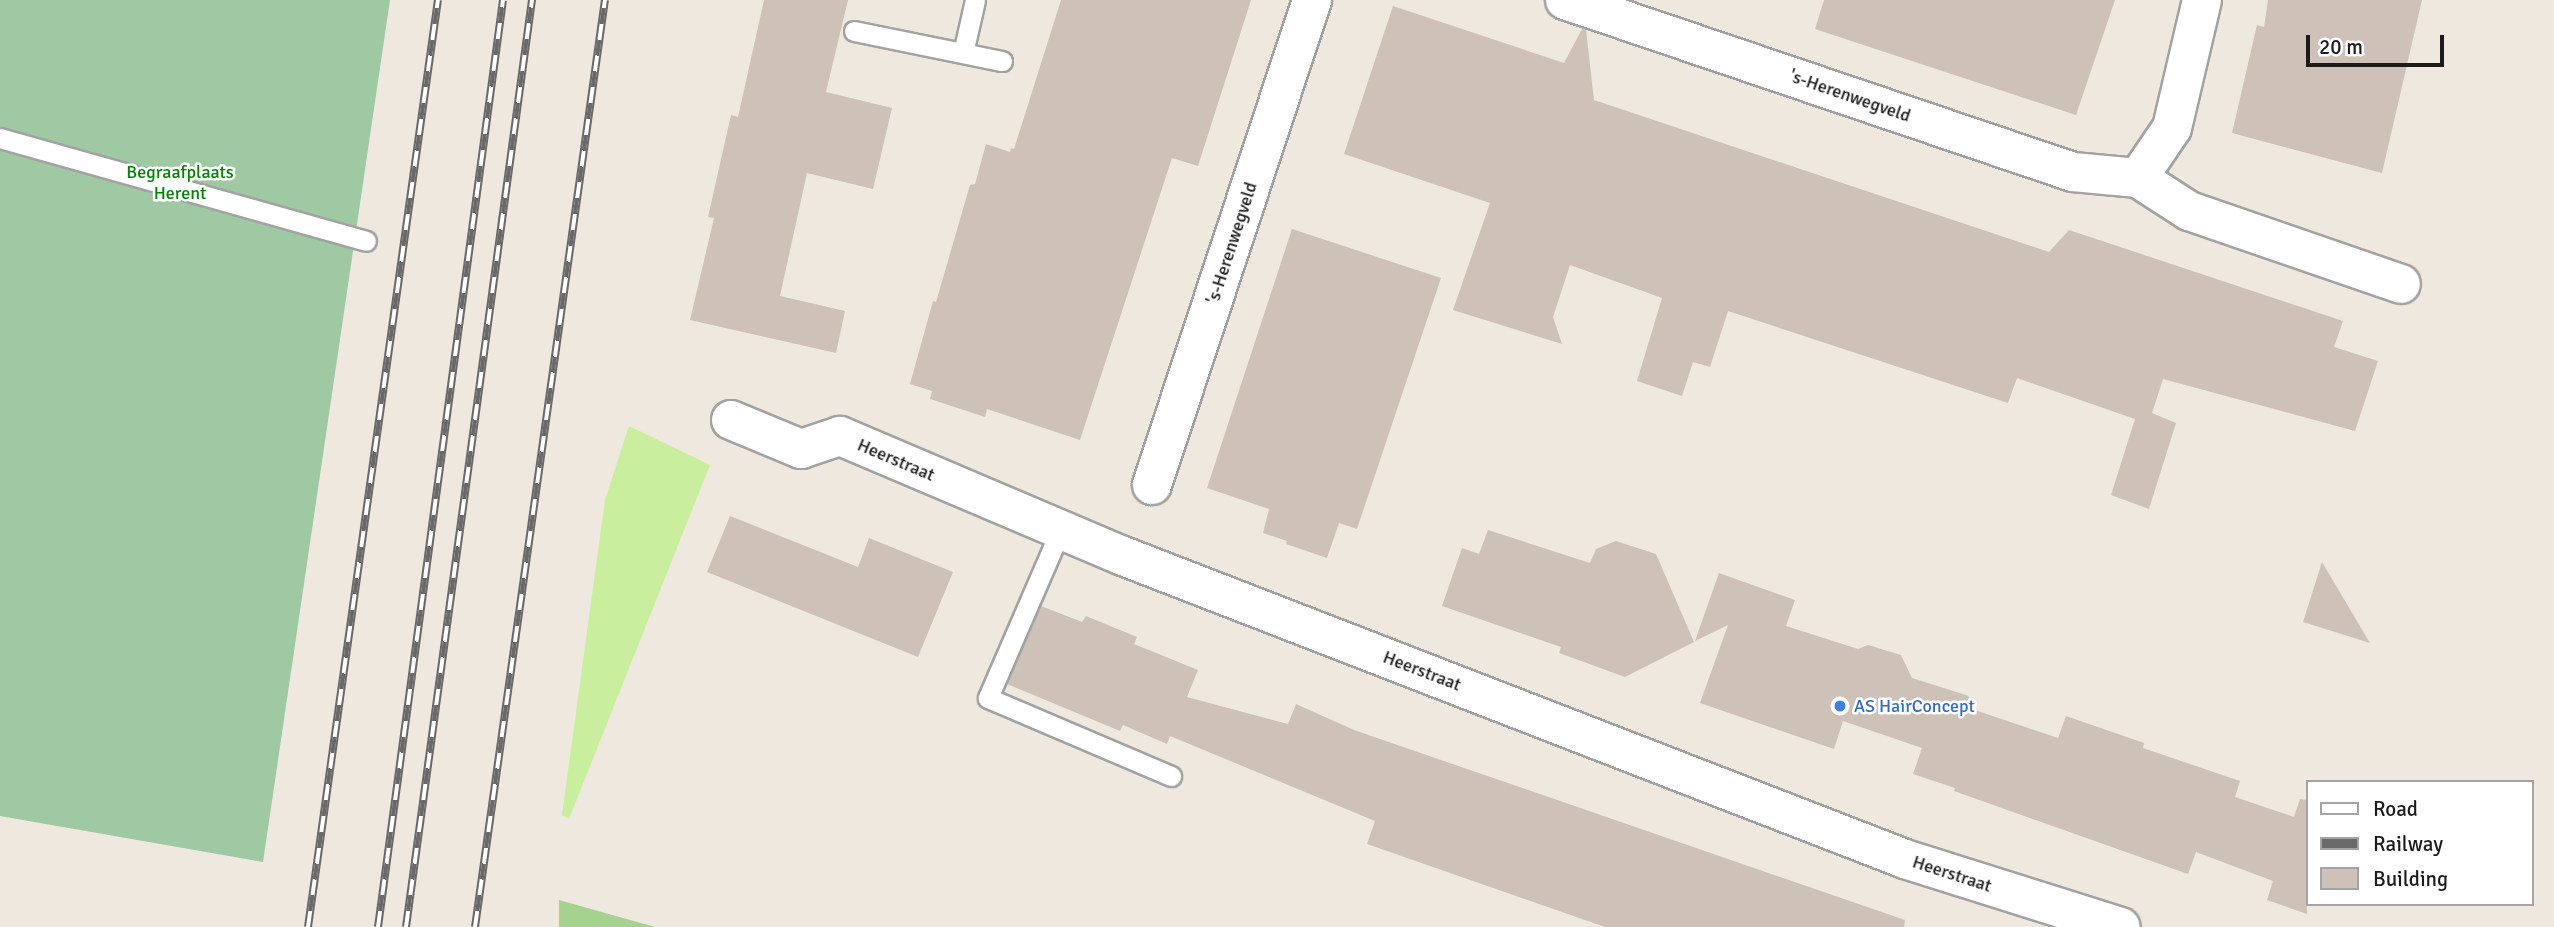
<!DOCTYPE html>
<style>
body{margin:0}
#map{position:relative;width:2554px;height:927px;overflow:hidden;background:#eee8df;font-family:Signika,sans-serif}
div>[style]{position:absolute}
.grass>*{inset:0;background:#c9ee9e}
.forest>*{inset:0;background:#a5d28f}
.cemetery>*{inset:0;background:#9ec9a2}
.building>*{inset:0;background:#cec1b8}
.roads{filter:drop-shadow(2px 0 #a2a2a2) drop-shadow(-2px 0 #a2a2a2) drop-shadow(0 2px #a2a2a2) drop-shadow(0 -2px #a2a2a2)}
.service>*{height:19px;margin:-9.5px;padding:0 9.5px;transform-origin:9.5px;border-radius:9.5px;background:#fff}
.minor>*{height:38px;margin:-19px;padding:0 19px;transform-origin:19px;border-radius:19px;background:#fff}
.rail>*{height:8px;margin-top:-4px;transform-origin:0;background:repeating-linear-gradient(90deg,#fff 0 16px,#696969 0 32px);box-sizing:border-box;border-block:2px solid #696969}
.dots>*{width:19px;height:19px;translate:-50% -50%;box-sizing:border-box;border:4px solid #fff;border-radius:50%}
span{translate:-50% -50%;white-space:nowrap;text-align:center;line-height:1.15;-webkit-text-stroke:5px #fff;paint-order:stroke}
.street-label{font-size:18px;color:#1b1b1b}
.park-label{font-size:18px;color:#018106}
.shop-label{font-size:18px;color:#366cbe}
.left{translate:0 -50%;text-align:left}
.legend{position:absolute;left:2306px;top:780px;width:228px;height:126px;box-sizing:border-box;background:#fff;border:2px solid #a4a4a4;margin:0;padding:9px 12px;list-style:none;font-size:21px;color:#1b1b1b}
.legend li{display:flex;align-items:center;gap:14px;height:35px}
.legend b{width:35px;border:2px solid #a4a4a4}
.scale{position:absolute;left:2306px;top:35px;width:138px;height:32px;box-sizing:border-box;border:4px solid #1b1b1b;border-top:0;padding-left:9px;font-size:21px;line-height:24px;white-space:nowrap;color:#1b1b1b;-webkit-text-stroke:5px #fff;paint-order:stroke}
</style>
<div id="map">
<div class="grass">
<div style="clip-path:polygon(629px 426px,710px 465px,569px 819px,562px 815px,605px 500px)"></div>
</div>
<div class="forest">
<div style="clip-path:polygon(559px 900px,655px 927px,559px 927px)"></div>
</div>
<div class="cemetery">
<div style="clip-path:polygon(0 0,390px 0,263px 862px,0 816px)"></div>
</div>
<div class="building">
<div style="clip-path:polygon(764px 0,848px 0,826px 92px,892px 108px,873px 189px,807px 173px,780px 296px,845px 311px,836px 353px,690px 320px,714px 218px,708px 217px,731px 115px,738px 117px)"></div>
<div style="clip-path:polygon(1061px 0,1251px 0,1198px 166px,1172px 158px,1080px 440px,987px 409px,985px 417px,930px 399px,932px 391px,910px 384px,933px 301px,936px 302px,970px 185px,975px 184px,986px 144px,1010px 152px,1011px 148px,1014px 149px)"></div>
<div style="clip-path:polygon(1824px 0,2115px 0,2076px 115px,1815px 29px)"></div>
<div style="clip-path:polygon(2268px 0,2422px 0,2382px 173px,2232px 133px,2257px 25px,2264px 27px)"></div>
<div style="clip-path:polygon(1393px 6px,1564px 63px,1582px 29px,1586px 30px,1594px 100px,2049px 252px,2069px 230px,2343px 321px,2334px 347px,2378px 361px,2355px 431px,2163px 379px,2152px 413px,2176px 423px,2149px 509px,2111px 495px,2135px 419px,2017px 378px,2008px 403px,1728px 311px,1710px 367px,1693px 362px,1682px 396px,1637px 381px,1662px 298px,1570px 265px,1553px 317px,1562px 344px,1453px 310px,1490px 203px,1344px 154px)"></div>
<div style="clip-path:polygon(1292px 229px,1441px 278px,1357px 529px,1339px 523px,1327px 558px,1286px 544px,1287px 541px,1263px 533px,1269px 509px,1207px 488px)"></div>
<div style="clip-path:polygon(730px 516px,858px 567px,869px 538px,953px 572px,918px 657px,707px 572px)"></div>
<div style="clip-path:polygon(1488px 530px,1590px 563px,1596px 549px,1616px 541px,1656px 554px,1694px 642px,1625px 677px,1559px 653px,1561px 647px,1442px 606px,1462px 548px,1479px 554px)"></div>
<div style="clip-path:polygon(2322px 562px,2370px 643px,2303px 622px)"></div>
<div style="clip-path:polygon(1719px 573px,1795px 600px,1786px 626px,1858px 649px,1868px 645px,1901px 655px,1912px 678px,1969px 696px,1966px 707px,2058px 738px,2066px 716px,2144px 743px,2143px 748px,2240px 781px,2235px 797px,2294px 817px,2300px 799px,2307px 800px,2307px 914px,2267px 900px,2273px 881px,2196px 852px,2188px 874px,1954px 791px,1955px 788px,1913px 774px,1922px 748px,1843px 721px,1834px 749px,1700px 703px,1728px 625px,1695px 641px)"></div>
<div style="clip-path:polygon(1041px 606px,1082px 622px,1086px 616px,1137px 637px,1134px 644px,1198px 670px,1187px 697px,1288px 724px,1296px 704px,1354px 730px,1905px 920px,1904px 927px,1605px 927px,1367px 844px,1375px 821px,1170px 736px,1167px 744px,1123px 725px,1120px 731px,1007px 684px)"></div>
</div>
<div class="roads">
<div class="service">
<div style="left:854px;top:31px;width:151px;rotate:11.5deg"></div>
<div style="left:963px;top:53px;width:54px;rotate:-77.2deg"></div>
<div style="left:0;top:138px;width:380px;rotate:15.7deg"></div>
<div style="left:1061px;top:529px;width:184px;rotate:113.4deg"></div>
<div style="left:988px;top:698px;width:199px;rotate:23.1deg"></div>
</div>
<div class="minor">
<div style="left:1565px;top:0;width:536px;rotate:18.71deg"></div>
<div style="left:2073px;top:172px;width:65px;rotate:5.3deg"></div>
<div style="left:2138px;top:178px;width:60px;rotate:-55.8deg"></div>
<div style="left:2172px;top:128px;width:131px;rotate:-76.8deg"></div>
<div style="left:2138px;top:178px;width:61px;rotate:32.9deg"></div>
<div style="left:2189px;top:211px;width:224px;rotate:19deg"></div>
<div style="left:731px;top:420px;width:76px;rotate:22.5deg"></div>
<div style="left:801px;top:449px;width:41px;rotate:-18.4deg"></div>
<div style="left:840px;top:436px;width:307px;rotate:23deg"></div>
<div style="left:1123px;top:556px;width:839px;rotate:21.18deg"></div>
<div style="left:1905px;top:859px;width:226px;rotate:17.5deg"></div>
<div style="left:1152px;top:485px;width:511px;rotate:-71.74deg"></div>
</div>
</div>
<div class="rail">
<div style="left:308px;top:927px;width:936px;rotate:-82.02deg"></div>
<div style="left:378px;top:927px;width:935px;rotate:-82.32deg"></div>
<div style="left:406px;top:927px;width:936px;rotate:-82.26deg"></div>
<div style="left:475px;top:927px;width:936px;rotate:-82.02deg"></div>
</div>
<div class="dots">
<div style="left:1840px;top:706px;background:#3f7fe0"></div>
</div>
<div class="street-label">
<span style="left:1850px;top:96px;rotate:19deg">'s-Herenwegveld</span>
<span style="left:1232px;top:243px;rotate:-72deg">'s-Herenwegveld</span>
<span style="left:896px;top:460px;rotate:23deg">Heerstraat</span>
<span style="left:1422px;top:671px;rotate:21deg">Heerstraat</span>
<span style="left:1952px;top:874px;rotate:18deg">Heerstraat</span>
</div>
<div class="park-label">
<span style="left:180px;top:183px">Begraafplaats<br>Herent</span>
</div>
<div class="shop-label">
<span class="left" style="left:1854px;top:706px">AS HairConcept</span>
</div>
<ul class="legend">
<li><b style="height:9px;background:#fff"></b>Road</li>
<li><b style="height:9px;background:#696969"></b>Railway</li>
<li><b style="height:19px;background:#cec1b8"></b>Building</li>
</ul>
<div class="scale">20 m</div>
</div>
